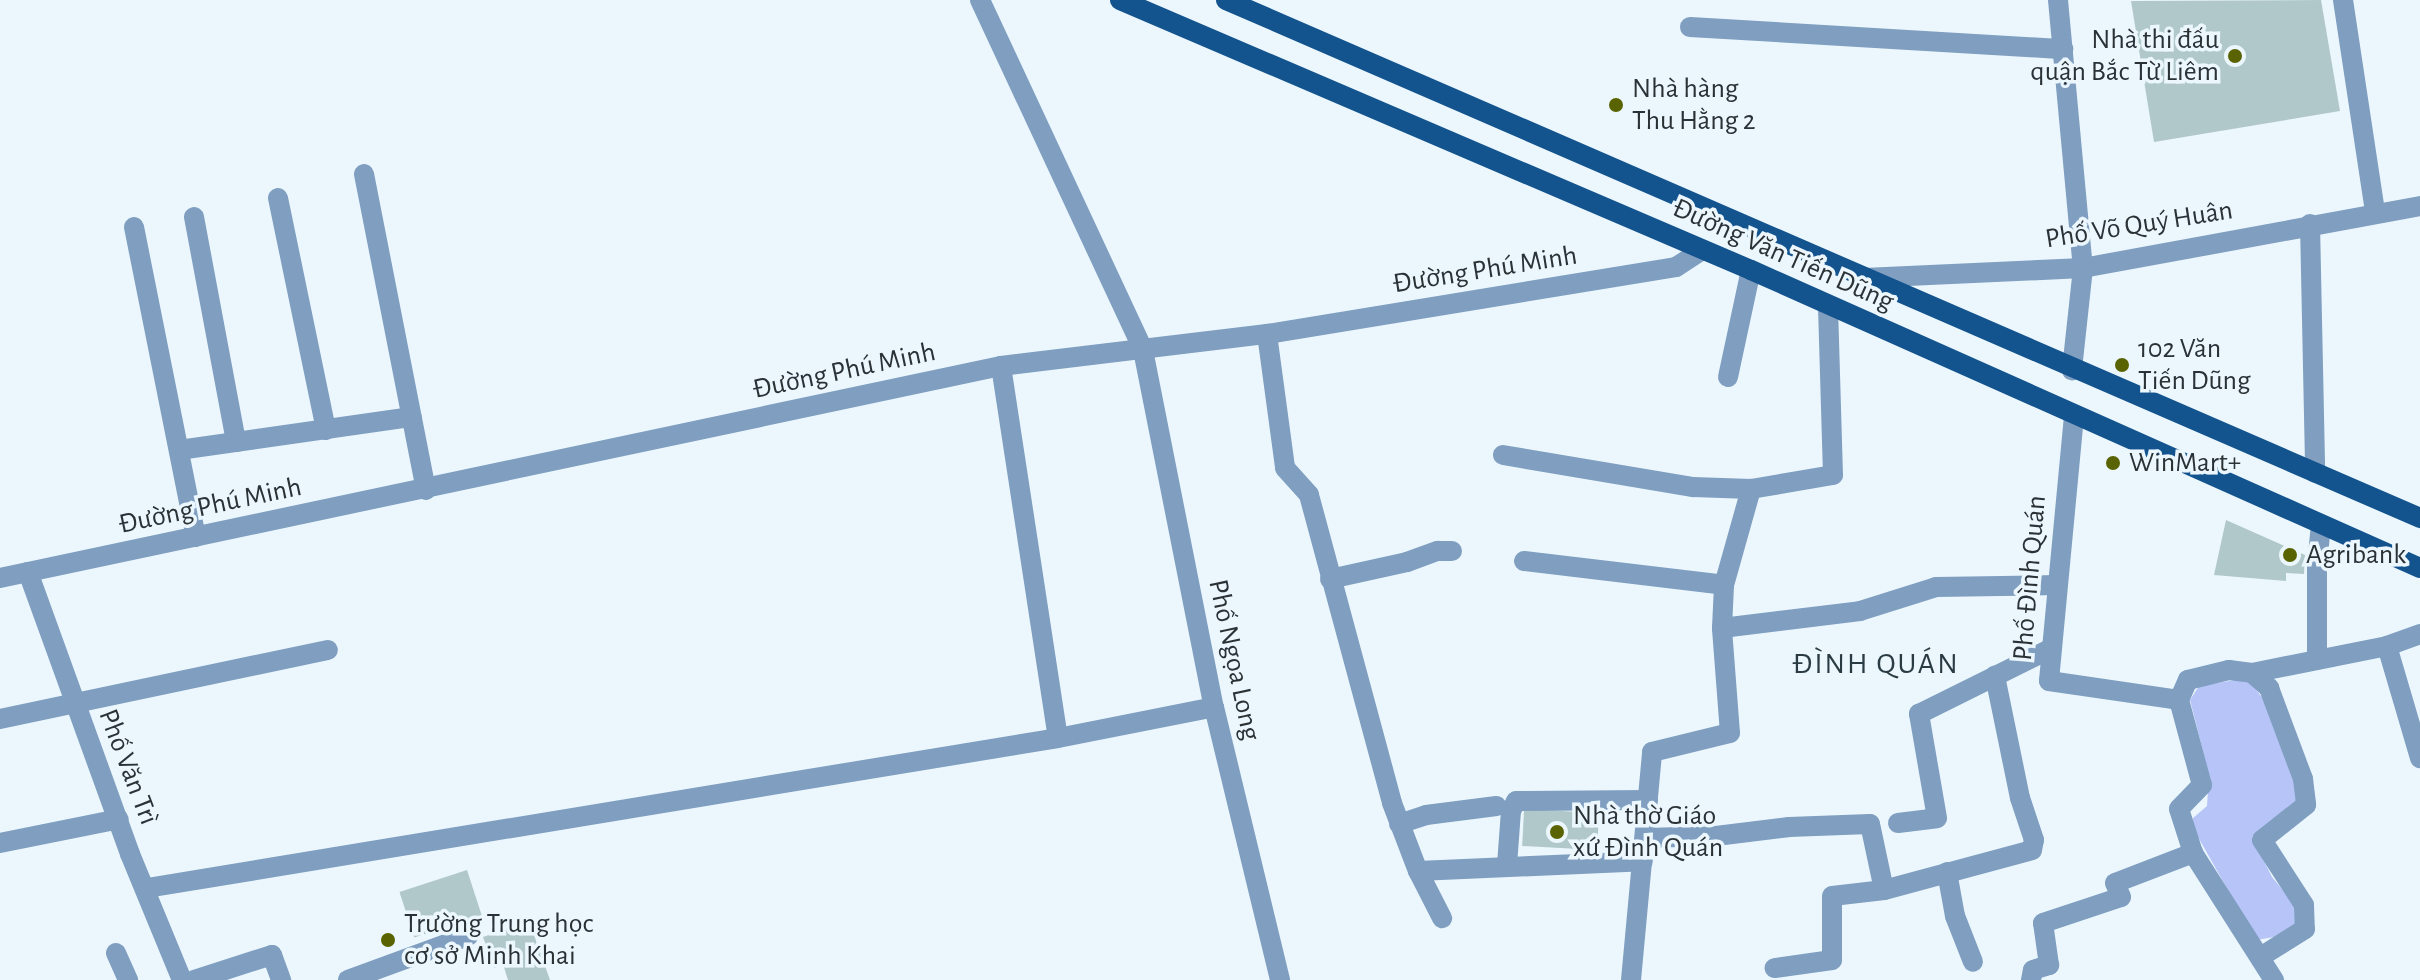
<!DOCTYPE html>
<meta charset="utf-8">
<style>
body{margin:0}
#map{position:relative;width:2420px;height:980px;overflow:hidden;background:#ebf7fd;font-family:"Alegreya Sans",sans-serif}
div>[style]{position:absolute}
.water>*{inset:0;background:#b6c4f8}
.building>*{inset:0;background:#b1c8ca;transform-origin:0 0}
.minor>*{height:20px;margin:-10px;padding:0 10px;transform-origin:10px;border-radius:10px;background:#7f9ec0}
.major>*{height:20px;margin:-10px;padding:0 10px;transform-origin:10px;border-radius:10px;background:#13538e}
.dots>*{width:22px;height:22px;translate:-50% -50%;box-sizing:border-box;border:4px solid #ebf7fd;border-radius:50%}
span{translate:-50% -50%;white-space:nowrap;text-align:center;line-height:1.15;-webkit-text-stroke:7px #ebf7fd;paint-order:stroke}
.poi-label{font-size:28px;color:#2a3236}
.right{translate:-100% -50%;text-align:right}
.left{translate:0 -50%;text-align:left}
.street-label{font-size:28px;color:#2a3236}
.neighbourhood-label{font-size:30px;color:#2b3b43;letter-spacing:2px}
</style>
<div id="map">
<div class="water">
<div style="clip-path:polygon(2247px 678px,2268px 705px,2299px 798px,2252px 837px,2272px 877px,2299px 910px,2297px 925px,2280px 936px,2256px 940px,2193px 828px,2193px 818px,2207px 806px,2209px 775px,2190px 700px,2199px 686px)"></div>
</div>
<div class="building">
<div style="clip-path:polygon(2321px 0,2340px 111px,2154px 142px,2131px 1px)"></div>
<div style="clip-path:polygon(2226px 520px,2305px 555px,2304px 574px,2286px 573px,2286px 581px,2214px 575px)"></div>
<div style="left:1599px;top:813px;width:37px;height:75px;rotate:93deg"></div>
<div style="left:467px;top:870px;width:48px;height:71px;rotate:72deg"></div>
<div style="clip-path:polygon(529px 921px,550px 980px,508px 980px,503px 964px,494px 968px,483px 937px)"></div>
</div>
<div class="minor">
<div style="left:980px;top:0;width:386px;rotate:65deg"></div>
<div style="left:1143px;top:350px;width:364px;rotate:78.8deg"></div>
<div style="left:1214px;top:707px;width:281px;rotate:76.4deg"></div>
<div style="left:2058px;top:0;width:269px;rotate:84.7deg"></div>
<div style="left:2083px;top:268px;width:103px;rotate:96.2deg"></div>
<div style="left:2343px;top:0;width:214px;rotate:81.4deg"></div>
<div style="left:1690px;top:27px;width:374px;rotate:3.4deg"></div>
<div style="left:364px;top:174px;width:322px;rotate:78.9deg"></div>
<div style="left:278px;top:198px;width:237px;rotate:78.3deg"></div>
<div style="left:194px;top:217px;width:229px;rotate:79.4deg"></div>
<div style="left:2310px;top:224px;width:249px;rotate:88.8deg"></div>
<div style="left:134px;top:227px;width:316px;rotate:78.7deg"></div>
<div style="left:1864px;top:278px;width:219px;rotate:-2.6deg"></div>
<div style="left:2083px;top:268px;width:343px;rotate:-10.4deg"></div>
<div style="left:1267px;top:334px;width:135px;rotate:82.3deg"></div>
<div style="left:1285px;top:468px;width:36px;rotate:48deg"></div>
<div style="left:1309px;top:495px;width:319px;rotate:74.9deg"></div>
<div style="left:1392px;top:803px;width:73px;rotate:69.1deg"></div>
<div style="left:1418px;top:871px;width:53px;rotate:62.9deg"></div>
<div style="left:1001px;top:366px;width:376px;rotate:81.3deg"></div>
<div style="left:1728px;top:377px;width:109px;rotate:-77.9deg"></div>
<div style="left:2074px;top:416px;width:266px;rotate:95.4deg"></div>
<div style="left:2049px;top:681px;width:131px;rotate:8.3deg"></div>
<div style="left:2179px;top:700px;width:88px;rotate:74.9deg"></div>
<div style="left:2202px;top:785px;width:33px;rotate:134deg"></div>
<div style="left:2179px;top:809px;width:46px;rotate:72.3deg"></div>
<div style="left:2193px;top:853px;width:151px;rotate:57.5deg"></div>
<div style="left:179px;top:450px;width:235px;rotate:-8.1deg"></div>
<div style="left:1503px;top:455px;width:193px;rotate:9.6deg"></div>
<div style="left:1693px;top:487px;width:58px;rotate:2deg"></div>
<div style="left:1751px;top:489px;width:83px;rotate:-9.7deg"></div>
<div style="left:1833px;top:475px;width:170px;rotate:-91.7deg"></div>
<div style="left:1524px;top:561px;width:201px;rotate:6.8deg"></div>
<div style="left:28px;top:572px;width:300px;rotate:70.1deg"></div>
<div style="left:130px;top:854px;width:136px;rotate:67.6deg"></div>
<div style="left:0;top:578px;width:1023px;rotate:-11.96deg"></div>
<div style="left:1001px;top:366px;width:268px;rotate:-6.9deg"></div>
<div style="left:1267px;top:334px;width:414px;rotate:-9.3deg"></div>
<div style="left:1676px;top:267px;width:31px;rotate:-33deg"></div>
<div style="left:1330px;top:579px;width:79px;rotate:-12.4deg"></div>
<div style="left:1407px;top:562px;width:33px;rotate:-20deg"></div>
<div style="left:1438px;top:551px;width:14px"></div>
<div style="left:1722px;top:628px;width:139px;rotate:-7deg"></div>
<div style="left:1860px;top:611px;width:80px;rotate:-17.5deg"></div>
<div style="left:1936px;top:587px;width:121px;rotate:-0.9deg"></div>
<div style="left:2387px;top:646px;width:117px;rotate:73.6deg"></div>
<div style="left:2317px;top:660px;width:94px;rotate:-90deg"></div>
<div style="left:2317px;top:566px;width:42px;rotate:-84.6deg"></div>
<div style="left:2252px;top:673px;width:138px;rotate:-11.3deg"></div>
<div style="left:2387px;top:646px;width:35px;rotate:-20deg"></div>
<div style="left:2179px;top:700px;width:22px;rotate:-66deg"></div>
<div style="left:2188px;top:680px;width:42px;rotate:-13.7deg"></div>
<div style="left:2229px;top:670px;width:23px;rotate:7deg"></div>
<div style="left:2252px;top:673px;width:23px;rotate:41deg"></div>
<div style="left:2269px;top:688px;width:97px;rotate:69.5deg"></div>
<div style="left:2303px;top:779px;width:26px;rotate:83deg"></div>
<div style="left:2306px;top:805px;width:56px;rotate:141.5deg"></div>
<div style="left:2262px;top:840px;width:77px;rotate:57.1deg"></div>
<div style="left:2304px;top:905px;width:24px;rotate:88deg"></div>
<div style="left:2305px;top:929px;width:51px;rotate:147.9deg"></div>
<div style="left:0;top:719px;width:335px;rotate:-11.9deg"></div>
<div style="left:1898px;top:823px;width:39px;rotate:-7deg"></div>
<div style="left:1937px;top:818px;width:106px;rotate:-99.8deg"></div>
<div style="left:1919px;top:714px;width:148px;rotate:-26.4deg"></div>
<div style="left:1399px;top:824px;width:28px;rotate:-18deg"></div>
<div style="left:1426px;top:815px;width:71px;rotate:-7.3deg"></div>
<div style="left:1645px;top:838px;width:71px;rotate:-1.6deg"></div>
<div style="left:1716px;top:836px;width:74px;rotate:-7deg"></div>
<div style="left:1789px;top:827px;width:81px;rotate:-2.1deg"></div>
<div style="left:1870px;top:824px;width:67px;rotate:78deg"></div>
<div style="left:1884px;top:890px;width:52px;rotate:173.4deg"></div>
<div style="left:1832px;top:896px;width:64px;rotate:90deg"></div>
<div style="left:1832px;top:960px;width:58px;rotate:172deg"></div>
<div style="left:0;top:843px;width:121px;rotate:-11.4deg"></div>
<div style="left:1507px;top:865px;width:54px;rotate:-85.8deg"></div>
<div style="left:1511px;top:811px;width:11px;rotate:-63deg"></div>
<div style="left:1516px;top:801px;width:132px;rotate:-0.4deg"></div>
<div style="left:1418px;top:871px;width:225px;rotate:-2.5deg"></div>
<div style="left:1947px;top:872px;width:45px;rotate:79.7deg"></div>
<div style="left:1955px;top:916px;width:49px;rotate:68.6deg"></div>
<div style="left:147px;top:888px;width:923px;rotate:-9.35deg"></div>
<div style="left:1058px;top:738px;width:159px;rotate:-11.2deg"></div>
<div style="left:1884px;top:890px;width:153px;rotate:-15.1deg"></div>
<div style="left:2032px;top:850px;width:10px;rotate:-79deg"></div>
<div style="left:2034px;top:840px;width:44px;rotate:-108.4deg"></div>
<div style="left:2020px;top:798px;width:125px;rotate:-101.6deg"></div>
<div style="left:116px;top:953px;width:30px;rotate:66deg"></div>
<div style="left:194px;top:980px;width:82px;rotate:-17.8deg"></div>
<div style="left:272px;top:955px;width:27px;rotate:70deg"></div>
<div style="left:348px;top:980px;width:128px;rotate:-20.1deg"></div>
<div style="left:1631px;top:980px;width:229px;rotate:-84.7deg"></div>
<div style="left:1652px;top:752px;width:80px;rotate:-13.7deg"></div>
<div style="left:1730px;top:733px;width:105px;rotate:-94.4deg"></div>
<div style="left:1722px;top:628px;width:43px;rotate:-87.3deg"></div>
<div style="left:1724px;top:585px;width:100px;rotate:-74.3deg"></div>
<div style="left:2031px;top:980px;width:10px;rotate:-79deg"></div>
<div style="left:2033px;top:970px;width:17px;rotate:-17deg"></div>
<div style="left:2049px;top:965px;width:42px;rotate:-98.1deg"></div>
<div style="left:2043px;top:923px;width:82px;rotate:-18.4deg"></div>
<div style="left:2121px;top:897px;width:15px;rotate:-113deg"></div>
<div style="left:2115px;top:883px;width:84px;rotate:-21deg"></div>
</div>
<div class="major">
<div style="left:1120px;top:0;width:686px;rotate:23.17deg"></div>
<div style="left:1751px;top:270px;width:732px;rotate:24.01deg"></div>
<div style="left:1226px;top:0;width:1302px;rotate:23.45deg"></div>
</div>
<div class="dots">
<div style="left:2235px;top:56px;background:#5a6302"></div>
<div style="left:1616px;top:105px;background:#5a6302"></div>
<div style="left:2122px;top:365px;background:#5a6302"></div>
<div style="left:2113px;top:463px;background:#5a6302"></div>
<div style="left:2290px;top:555px;background:#5a6302"></div>
<div style="left:1557px;top:832px;background:#5a6302"></div>
<div style="left:388px;top:940px;background:#5a6302"></div>
</div>
<div class="poi-label">
<span class="right" style="left:2219px;top:56px">Nhà thi đấu<br>quận Bắc Từ Liêm</span>
<span class="left" style="left:1632px;top:105px">Nhà hàng<br>Thu Hằng 2</span>
<span class="left" style="left:2138px;top:365px">102 Văn<br>Tiến Dũng</span>
<span class="left" style="left:2129px;top:463px">WinMart+</span>
<span class="left" style="left:2306px;top:555px">Agribank</span>
<span class="left" style="left:1573px;top:832px">Nhà thờ Giáo<br>xứ Đình Quán</span>
<span class="left" style="left:404px;top:940px">Trường Trung học<br>cơ sở Minh Khai</span>
</div>
<div class="street-label">
<span style="left:2139px;top:225px;rotate:-9deg">Phố Võ Quý Huân</span>
<span style="left:1783px;top:255px;rotate:24deg">Đường Văn Tiến Dũng</span>
<span style="left:1485px;top:270px;rotate:-9deg">Đường Phú Minh</span>
<span style="left:844px;top:371px;rotate:-12deg">Đường Phú Minh</span>
<span style="left:210px;top:506px;rotate:-12deg">Đường Phú Minh</span>
<span style="left:2030px;top:578px;rotate:-85deg">Phố Đình Quán</span>
<span style="left:1234px;top:660px;rotate:78deg">Phố Ngọa Long</span>
<span style="left:128px;top:767px;rotate:69deg">Phố Văn Trì</span>
</div>
<div class="neighbourhood-label">
<span style="left:1876px;top:664px">ĐÌNH QUÁN</span>
</div>
</div>
